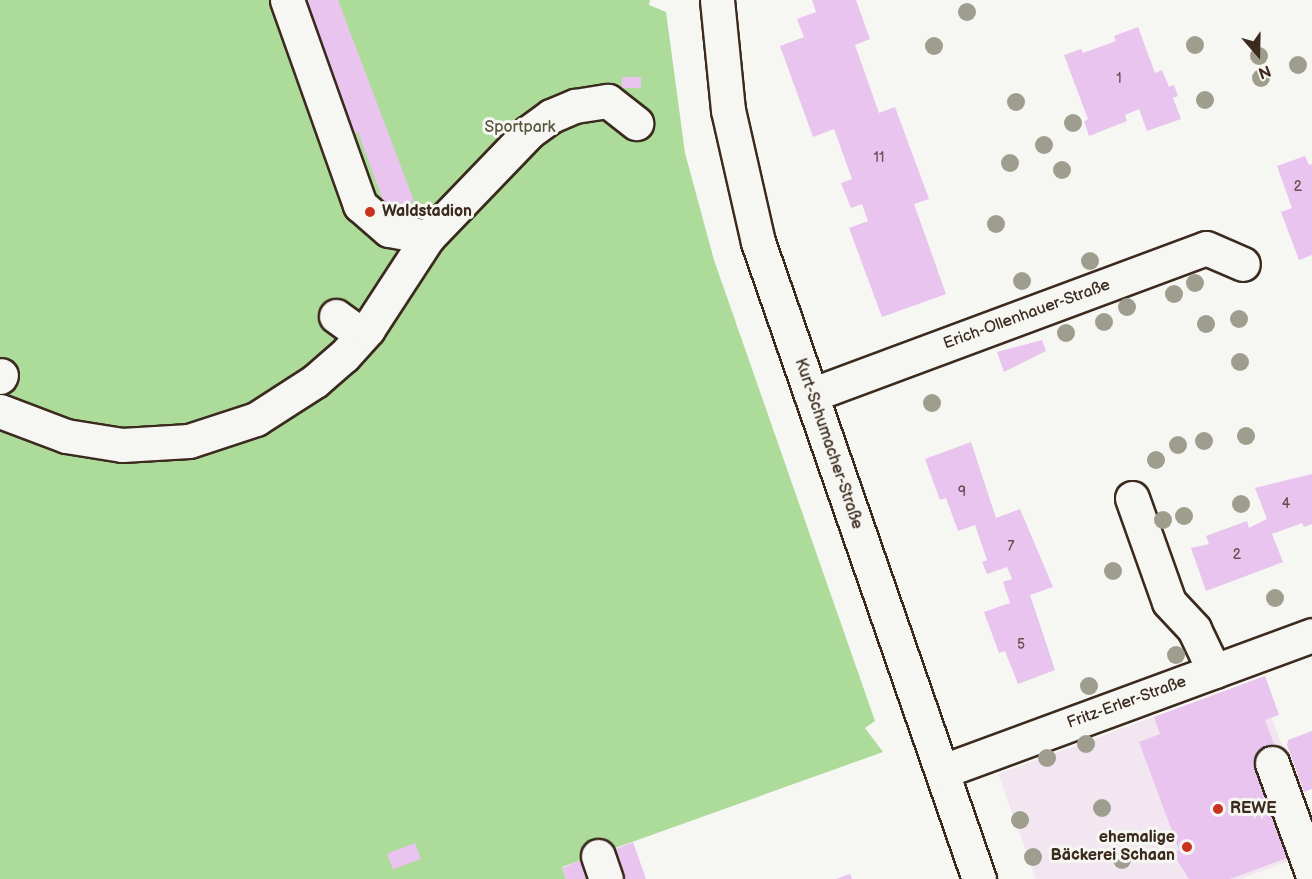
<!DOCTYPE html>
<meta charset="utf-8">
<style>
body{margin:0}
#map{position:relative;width:1312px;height:879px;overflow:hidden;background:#f6f6f2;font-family:"Balsamiq Sans",sans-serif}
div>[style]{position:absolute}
.built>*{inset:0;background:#f2e7f1}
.green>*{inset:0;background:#addb9a}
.building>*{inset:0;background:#e8c4ee;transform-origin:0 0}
.roads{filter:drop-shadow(2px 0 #3b2a1e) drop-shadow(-2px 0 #3b2a1e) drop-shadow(0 2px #3b2a1e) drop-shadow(0 -2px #3b2a1e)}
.minor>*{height:33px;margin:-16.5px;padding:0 16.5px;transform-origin:16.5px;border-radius:16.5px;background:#f6f6f2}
.trees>*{width:18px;height:18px;margin:-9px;border-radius:50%;background:#9f9e8e}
.dots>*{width:16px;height:16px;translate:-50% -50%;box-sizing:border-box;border:3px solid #f6f6f2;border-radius:50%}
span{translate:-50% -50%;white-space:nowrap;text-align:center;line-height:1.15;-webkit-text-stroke:6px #f6f6f2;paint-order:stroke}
.number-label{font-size:14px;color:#665052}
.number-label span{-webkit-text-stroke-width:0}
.park-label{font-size:16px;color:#58563d}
.poi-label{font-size:16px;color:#3b2a1e;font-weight:700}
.left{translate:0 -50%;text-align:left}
.right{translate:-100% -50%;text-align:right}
.street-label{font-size:16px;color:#3b2a1e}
.north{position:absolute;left:1228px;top:24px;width:60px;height:60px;-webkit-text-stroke:4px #f6f6f2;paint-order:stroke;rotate:160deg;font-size:16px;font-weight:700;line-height:24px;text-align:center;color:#3b2a1e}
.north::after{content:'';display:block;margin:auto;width:21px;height:27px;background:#3b2a1e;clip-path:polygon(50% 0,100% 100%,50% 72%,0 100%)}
</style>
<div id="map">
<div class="built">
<div style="clip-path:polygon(1265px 676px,1279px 715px,1272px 718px,1312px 827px,1312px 853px,1240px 879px,1036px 879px,998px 774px)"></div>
</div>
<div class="green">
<div style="clip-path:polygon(0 0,650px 0,649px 5px,666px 12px,685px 153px,714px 260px,875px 721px,865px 728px,883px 752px,562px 867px,566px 879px,0 879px)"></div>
</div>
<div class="building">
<div style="clip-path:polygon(301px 0,338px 0,414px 201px,387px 211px,358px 132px,351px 134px)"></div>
<div style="clip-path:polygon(812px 0,856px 0,870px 39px,855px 45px,879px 113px,895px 107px,929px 199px,914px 204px,946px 294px,882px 317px,849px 228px,868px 221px,862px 204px,851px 208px,841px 183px,852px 179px,834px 129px,813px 137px,780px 46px,804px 37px,797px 19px,816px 12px)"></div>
<div style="clip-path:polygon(1138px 27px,1155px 73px,1162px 70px,1169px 87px,1174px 85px,1178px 96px,1173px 98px,1181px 119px,1147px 131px,1139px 109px,1125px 115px,1127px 121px,1089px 136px,1084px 121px,1088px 119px,1064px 55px,1081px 49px,1083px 53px,1116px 41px,1114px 36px)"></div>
<div style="left:622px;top:77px;width:19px;height:11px"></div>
<div style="clip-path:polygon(1305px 156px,1309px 165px,1312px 164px,1312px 255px,1299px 260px,1281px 212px,1292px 208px,1277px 166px)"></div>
<div style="clip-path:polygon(1042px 340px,1046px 351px,1004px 372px,997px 352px)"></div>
<div style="clip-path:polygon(971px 442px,996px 518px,1020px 509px,1053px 587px,1030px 595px,1055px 670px,1018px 684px,1005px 651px,999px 653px,984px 612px,1010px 603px,1003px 582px,1012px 579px,1007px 567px,987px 574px,982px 562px,987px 560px,975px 525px,958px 531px,946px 498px,940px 500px,925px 459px)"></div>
<div style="clip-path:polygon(1312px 474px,1312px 524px,1304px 527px,1302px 523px,1272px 534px,1283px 562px,1206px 591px,1191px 548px,1209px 544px,1206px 536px,1247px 521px,1249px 528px,1267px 519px,1255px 488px)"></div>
<div style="clip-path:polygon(1265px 676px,1279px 715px,1265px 720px,1280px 760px,1290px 857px,1230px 879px,1189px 879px,1177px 860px,1175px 852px,1179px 850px,1139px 742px,1160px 734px,1154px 717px)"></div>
<div style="clip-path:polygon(1312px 731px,1312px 789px,1304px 792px,1287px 745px,1288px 740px)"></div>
<div style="clip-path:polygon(633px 842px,646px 879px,623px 879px,613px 850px)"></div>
<div style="left:415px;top:843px;width:17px;height:30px;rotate:69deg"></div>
<div style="clip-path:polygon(581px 860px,588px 879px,566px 879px,562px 868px)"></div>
<div style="clip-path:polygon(850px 874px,852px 879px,836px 879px)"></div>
</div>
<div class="roads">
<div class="minor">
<div style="left:287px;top:0;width:218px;rotate:70.4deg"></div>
<div style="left:360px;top:205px;width:38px;rotate:41deg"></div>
<div style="left:389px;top:230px;width:40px;rotate:10deg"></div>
<div style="left:717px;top:0;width:111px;rotate:84.3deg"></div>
<div style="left:728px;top:110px;width:135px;rotate:77.2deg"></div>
<div style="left:758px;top:242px;width:674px;rotate:70.87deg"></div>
<div style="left:336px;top:316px;width:32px;rotate:36deg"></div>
<div style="left:0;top:377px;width:2px;rotate:-63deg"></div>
<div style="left:811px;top:395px;width:421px;rotate:-20.4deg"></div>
<div style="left:1206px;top:248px;width:40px;rotate:23.4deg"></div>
<div style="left:0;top:411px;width:71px;rotate:20.7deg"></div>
<div style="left:66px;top:436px;width:57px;rotate:9.1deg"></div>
<div style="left:122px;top:445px;width:67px;rotate:-3.4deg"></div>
<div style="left:189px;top:441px;width:71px;rotate:-18.2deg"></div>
<div style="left:256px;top:419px;width:70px;rotate:-32.8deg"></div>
<div style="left:315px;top:381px;width:38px;rotate:-41deg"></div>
<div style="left:344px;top:356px;width:36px;rotate:-48deg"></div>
<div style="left:368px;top:329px;width:110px;rotate:-56.9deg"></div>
<div style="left:428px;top:237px;width:146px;rotate:-46.1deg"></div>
<div style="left:529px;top:132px;width:27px;rotate:-36deg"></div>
<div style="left:551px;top:116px;width:26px;rotate:-23deg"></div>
<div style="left:575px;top:106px;width:33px;rotate:-9deg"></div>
<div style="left:608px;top:101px;width:36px;rotate:38deg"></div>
<div style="left:1132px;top:498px;width:110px;rotate:70.4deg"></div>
<div style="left:1169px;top:602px;width:37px;rotate:47deg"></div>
<div style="left:1194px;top:629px;width:47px;rotate:64.5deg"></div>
<div style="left:1272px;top:763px;width:117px;rotate:70deg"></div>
<div style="left:943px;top:771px;width:393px;rotate:-20.2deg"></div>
<div style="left:598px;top:856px;width:24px;rotate:71deg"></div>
</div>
</div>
<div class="trees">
<div style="left:967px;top:12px"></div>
<div style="left:1195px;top:45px"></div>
<div style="left:934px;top:46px"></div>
<div style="left:1259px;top:56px"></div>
<div style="left:1298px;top:65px"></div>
<div style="left:1261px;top:78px"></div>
<div style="left:1205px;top:100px"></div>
<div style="left:1016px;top:102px"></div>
<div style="left:1073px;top:123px"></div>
<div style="left:1044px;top:145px"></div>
<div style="left:1010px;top:163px"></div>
<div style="left:1062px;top:170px"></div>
<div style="left:996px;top:224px"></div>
<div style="left:1090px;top:261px"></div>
<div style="left:1022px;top:281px"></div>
<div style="left:1195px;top:283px"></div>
<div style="left:1174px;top:294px"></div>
<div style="left:1127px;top:307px"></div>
<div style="left:1239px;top:319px"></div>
<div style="left:1104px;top:322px"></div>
<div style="left:1206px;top:324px"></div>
<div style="left:1066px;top:333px"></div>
<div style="left:1240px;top:362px"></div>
<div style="left:932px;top:403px"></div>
<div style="left:1246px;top:436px"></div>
<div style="left:1204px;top:441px"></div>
<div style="left:1178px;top:445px"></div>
<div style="left:1156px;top:460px"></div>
<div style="left:1241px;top:504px"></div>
<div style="left:1184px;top:516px"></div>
<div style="left:1163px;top:520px"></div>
<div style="left:1113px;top:571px"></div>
<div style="left:1275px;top:598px"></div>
<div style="left:1176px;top:655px"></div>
<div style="left:1089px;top:686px"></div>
<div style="left:1086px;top:744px"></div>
<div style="left:1047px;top:758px"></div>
<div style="left:1102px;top:808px"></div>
<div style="left:1020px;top:820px"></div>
<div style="left:1033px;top:857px"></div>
<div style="left:1122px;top:860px"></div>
</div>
<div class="dots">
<div style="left:370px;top:212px;background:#c8321e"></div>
<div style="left:1218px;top:809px;background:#c8321e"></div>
<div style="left:1187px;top:847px;background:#c8321e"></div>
</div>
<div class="number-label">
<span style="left:1119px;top:79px">1</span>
<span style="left:879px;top:158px">11</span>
<span style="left:1298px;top:187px">2</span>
<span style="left:962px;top:492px">9</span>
<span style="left:1286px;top:504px">4</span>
<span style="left:1011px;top:547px">7</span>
<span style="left:1237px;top:555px">2</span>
<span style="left:1021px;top:645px">5</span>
</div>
<div class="park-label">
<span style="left:520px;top:128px">Sportpark</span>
</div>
<div class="poi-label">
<span class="left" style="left:382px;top:212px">Waldstadion</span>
<span class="left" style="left:1230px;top:809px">REWE</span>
<span class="right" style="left:1175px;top:847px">ehemalige<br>Bäckerei Schaan</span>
</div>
<div class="street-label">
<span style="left:1027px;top:315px;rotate:-20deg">Erich-Ollenhauer-Straße</span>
<span style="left:828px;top:444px;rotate:71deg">Kurt-Schumacher-Straße</span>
<span style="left:1127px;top:703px;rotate:-20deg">Fritz-Erler-Straße</span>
</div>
<div class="north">N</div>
</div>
